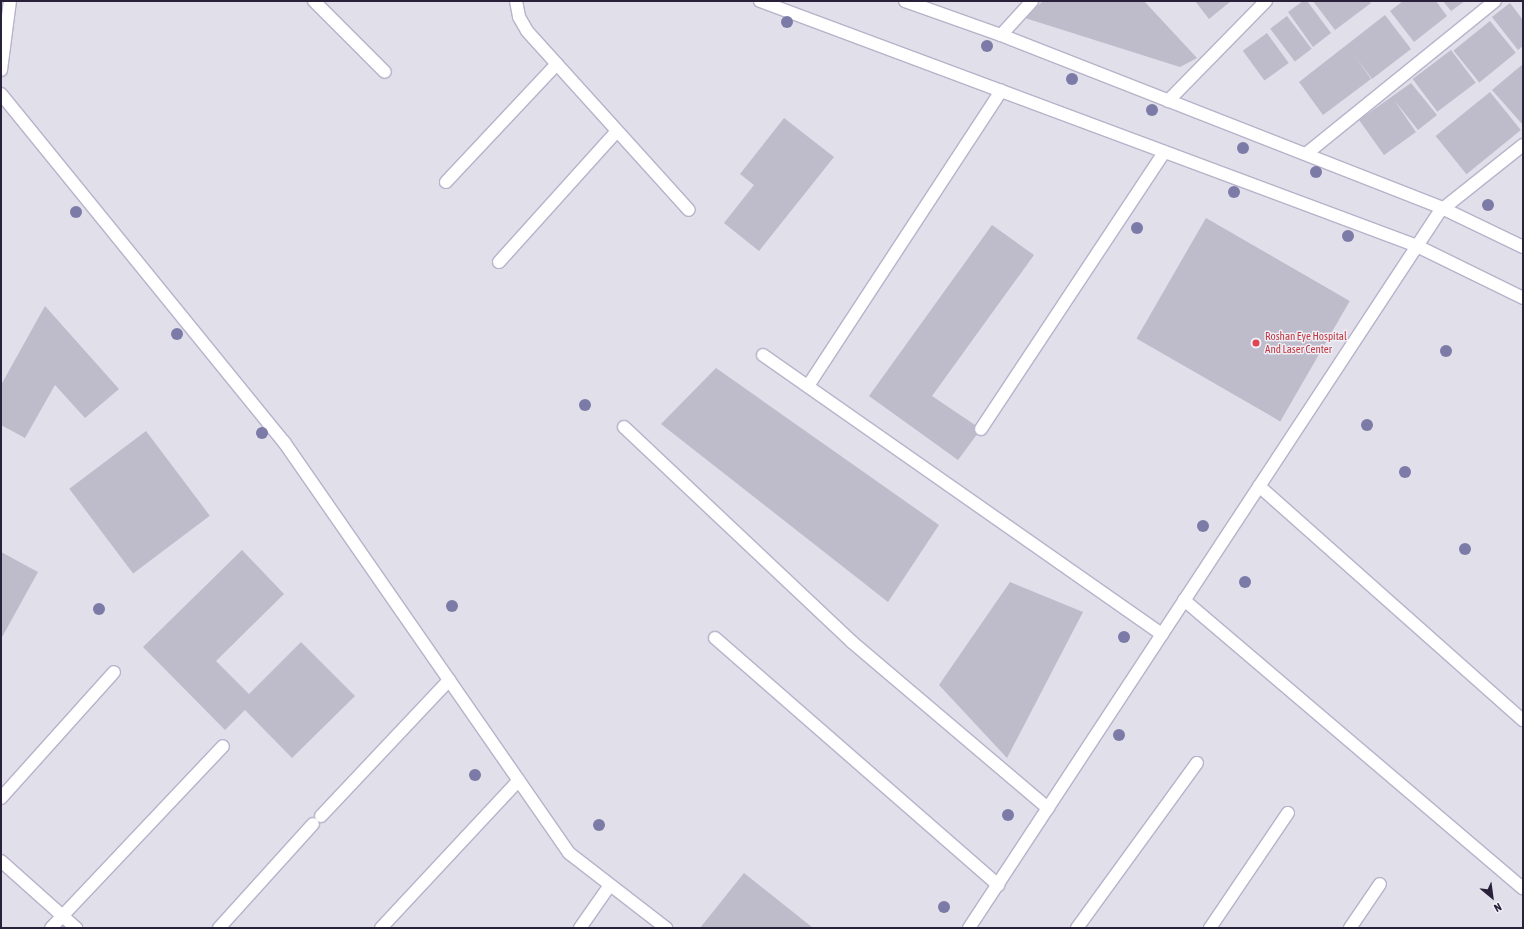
<!DOCTYPE html>
<style>
body{margin:0}
#map{position:relative;width:1524px;height:929px;overflow:hidden;background:#e1dfea;font-family:"Asap Condensed",sans-serif}
div>[style]{position:absolute}
.building>*{inset:0;background:#bebbcb;transform-origin:0 0}
.roads{filter:drop-shadow(1px 0 #b8b2ca) drop-shadow(-1px 0 #b8b2ca) drop-shadow(0 1px #b8b2ca) drop-shadow(0 -1px #b8b2ca)}
.lane>*{height:12px;margin:-6px;padding:0 6px;transform-origin:6px;border-radius:6px;background:#fff}
.street>*{height:12px;margin:-6px;padding:0 6px;transform-origin:6px;border-radius:6px;background:#fff}
.secondary>*{height:12px;margin:-6px;padding:0 6px;transform-origin:6px;border-radius:6px;background:#fff}
.trees>*{width:12px;height:12px;margin:-6px;border-radius:50%;background:#7c7ba7}
.dots>*{width:11px;height:11px;translate:-50% -50%;box-sizing:border-box;border:2px solid #f0eff7;border-radius:50%}
span{translate:-50% -50%;white-space:nowrap;text-align:center;line-height:1.15;-webkit-text-stroke:3px #f0eff7;paint-order:stroke}
.health-label{font-size:11px;color:#be3a42}
.left{translate:0 -50%;text-align:left}
.frame{position:absolute;inset:0;border:2px solid #29203a;pointer-events:none}
.north{position:absolute;left:1472px;top:877px;width:40px;height:40px;-webkit-text-stroke:3px #f0eff7;paint-order:stroke;rotate:151deg;font-size:11px;font-weight:700;line-height:16px;text-align:center;color:#29203a}
.north::after{content:'';display:block;margin:auto;width:14px;height:18px;background:#29203a;clip-path:polygon(50% 0,100% 100%,50% 72%,0 100%)}
</style>
<div id="map">
<div class="building">
<div style="clip-path:polygon(1043px 1px,1144px 1px,1197px 58px,1180px 67px,1025px 18px)"></div>
<div style="clip-path:polygon(1195px 1px,1231px 1px,1209px 19px)"></div>
<div style="clip-path:polygon(1303px 1px,1307px 1px,1331px 33px,1313px 47px,1288px 12px)"></div>
<div style="clip-path:polygon(1313px 1px,1369px 1px,1371px 3px,1335px 30px)"></div>
<div style="clip-path:polygon(1403px 1px,1436px 1px,1447px 16px,1414px 42px,1390px 11px)"></div>
<div style="clip-path:polygon(1443px 1px,1465px 1px,1451px 11px)"></div>
<div style="clip-path:polygon(1510px 3px,1523px 20px,1523px 46px,1518px 50px,1492px 17px)"></div>
<div style="clip-path:polygon(1385px 15px,1411px 49px,1372px 79px,1354px 55px,1371px 79px,1323px 115px,1299px 82px)"></div>
<div style="left:1287px;top:16px;width:41px;height:21px;rotate:53deg"></div>
<div style="left:1490px;top:21px;width:41px;height:47px;rotate:51deg"></div>
<div style="left:1267px;top:33px;width:37px;height:30px;rotate:54deg"></div>
<div style="left:1451px;top:50px;width:41px;height:48px;rotate:53deg"></div>
<div style="clip-path:polygon(1523px 64px,1523px 125px,1492px 90px)"></div>
<div style="clip-path:polygon(1411px 83px,1437px 115px,1418px 130px,1394px 100px,1416px 132px,1384px 155px,1359px 120px)"></div>
<div style="left:1490px;top:92px;width:49px;height:70px;rotate:51deg"></div>
<div style="clip-path:polygon(784px 118px,834px 157px,759px 251px,724px 223px,754px 185px,740px 174px)"></div>
<div style="left:1206px;top:218px;width:166px;height:139px;rotate:30deg"></div>
<div style="clip-path:polygon(992px 225px,1034px 255px,932px 396px,981px 429px,958px 460px,869px 396px)"></div>
<div style="clip-path:polygon(45px 306px,119px 389px,85px 418px,55px 385px,25px 438px,1px 425px,1px 385px)"></div>
<div style="clip-path:polygon(716px 368px,939px 525px,888px 602px,661px 424px)"></div>
<div style="left:146px;top:431px;width:106px;height:96px;rotate:53deg"></div>
<div style="clip-path:polygon(242px 550px,284px 594px,216px 661px,249px 694px,301px 642px,355px 696px,292px 758px,245px 710px,225px 730px,143px 647px)"></div>
<div style="clip-path:polygon(1px 552px,38px 572px,1px 639px)"></div>
<div style="clip-path:polygon(1010px 582px,1083px 612px,1007px 758px,939px 685px)"></div>
<div style="clip-path:polygon(744px 873px,813px 928px,700px 928px)"></div>
</div>
<div class="roads">
<div class="lane">
<div style="left:624px;top:427px;width:313px;rotate:43.3deg"></div>
<div style="left:852px;top:642px;width:257px;rotate:40.3deg"></div>
<div style="left:981px;top:429px;width:332px;rotate:-56.5deg"></div>
<div style="left:1px;top:798px;width:169px;rotate:-48.1deg"></div>
<div style="left:321px;top:816px;width:187px;rotate:-46.7deg"></div>
<div style="left:1px;top:861px;width:101px;rotate:41.8deg"></div>
<div style="left:51px;top:928px;width:250px;rotate:-46.6deg"></div>
<div style="left:219px;top:928px;width:140px;rotate:-47.9deg"></div>
</div>
<div class="street">
<div style="left:314px;top:1px;width:100px;rotate:45deg"></div>
<div style="left:516px;top:1px;width:16px;rotate:79deg"></div>
<div style="left:519px;top:17px;width:16px;rotate:60deg"></div>
<div style="left:527px;top:31px;width:241px;rotate:47.9deg"></div>
<div style="left:1001px;top:35px;width:46px;rotate:-47.6deg"></div>
<div style="left:1px;top:94px;width:449px;rotate:50.9deg"></div>
<div style="left:284px;top:442px;width:500px;rotate:55.26deg"></div>
<div style="left:569px;top:853px;width:123px;rotate:37.7deg"></div>
<div style="left:1168px;top:101px;width:140px;rotate:-45.6deg"></div>
<div style="left:1306px;top:154px;width:243px;rotate:-39deg"></div>
<div style="left:446px;top:182px;width:162px;rotate:-46.8deg"></div>
<div style="left:499px;top:262px;width:176px;rotate:-48deg"></div>
<div style="left:763px;top:355px;width:487px;rotate:35deg"></div>
<div style="left:808px;top:386px;width:353px;rotate:-56.8deg"></div>
<div style="left:1259px;top:486px;width:353px;rotate:41.6deg"></div>
<div style="left:1184px;top:600px;width:445px;rotate:40.4deg"></div>
<div style="left:715px;top:638px;width:376px;rotate:41.1deg"></div>
<div style="left:381px;top:928px;width:202px;rotate:-47deg"></div>
<div style="left:580px;top:928px;width:52px;rotate:-55.1deg"></div>
<div style="left:969px;top:928px;width:858px;rotate:-56.7deg"></div>
<div style="left:1440px;top:211px;width:106px;rotate:-38.5deg"></div>
<div style="left:1077px;top:928px;width:204px;rotate:-54deg"></div>
<div style="left:1210px;top:928px;width:139px;rotate:-55.9deg"></div>
<div style="left:1350px;top:928px;width:53px;rotate:-55.7deg"></div>
</div>
<div class="secondary">
<div style="left:760px;top:1px;width:701px;rotate:20.45deg"></div>
<div style="left:1417px;top:246px;width:118px;rotate:26.1deg"></div>
<div style="left:905px;top:1px;width:102px;rotate:19.5deg"></div>
<div style="left:1001px;top:35px;width:474px;rotate:21.4deg"></div>
<div style="left:1442px;top:208px;width:90px;rotate:25.7deg"></div>
<div style="left:1px;top:70px;width:70px;rotate:-82.6deg"></div>
</div>
</div>
<div class="trees">
<div style="left:787px;top:22px"></div>
<div style="left:987px;top:46px"></div>
<div style="left:1072px;top:79px"></div>
<div style="left:1152px;top:110px"></div>
<div style="left:1243px;top:148px"></div>
<div style="left:1316px;top:172px"></div>
<div style="left:1234px;top:192px"></div>
<div style="left:1488px;top:205px"></div>
<div style="left:76px;top:212px"></div>
<div style="left:1137px;top:228px"></div>
<div style="left:1348px;top:236px"></div>
<div style="left:177px;top:334px"></div>
<div style="left:1446px;top:351px"></div>
<div style="left:585px;top:405px"></div>
<div style="left:1367px;top:425px"></div>
<div style="left:262px;top:433px"></div>
<div style="left:1405px;top:472px"></div>
<div style="left:1203px;top:526px"></div>
<div style="left:1465px;top:549px"></div>
<div style="left:1245px;top:582px"></div>
<div style="left:452px;top:606px"></div>
<div style="left:99px;top:609px"></div>
<div style="left:1124px;top:637px"></div>
<div style="left:1119px;top:735px"></div>
<div style="left:475px;top:775px"></div>
<div style="left:1008px;top:815px"></div>
<div style="left:599px;top:825px"></div>
<div style="left:944px;top:907px"></div>
</div>
<div class="dots">
<div style="left:1256px;top:343px;background:#e0444e"></div>
</div>
<div class="health-label">
<span class="left" style="left:1265px;top:343px">Roshan Eye Hospital<br>And Laser Center</span>
</div>
<div class="frame"></div>
<div class="north">N</div>
</div>
